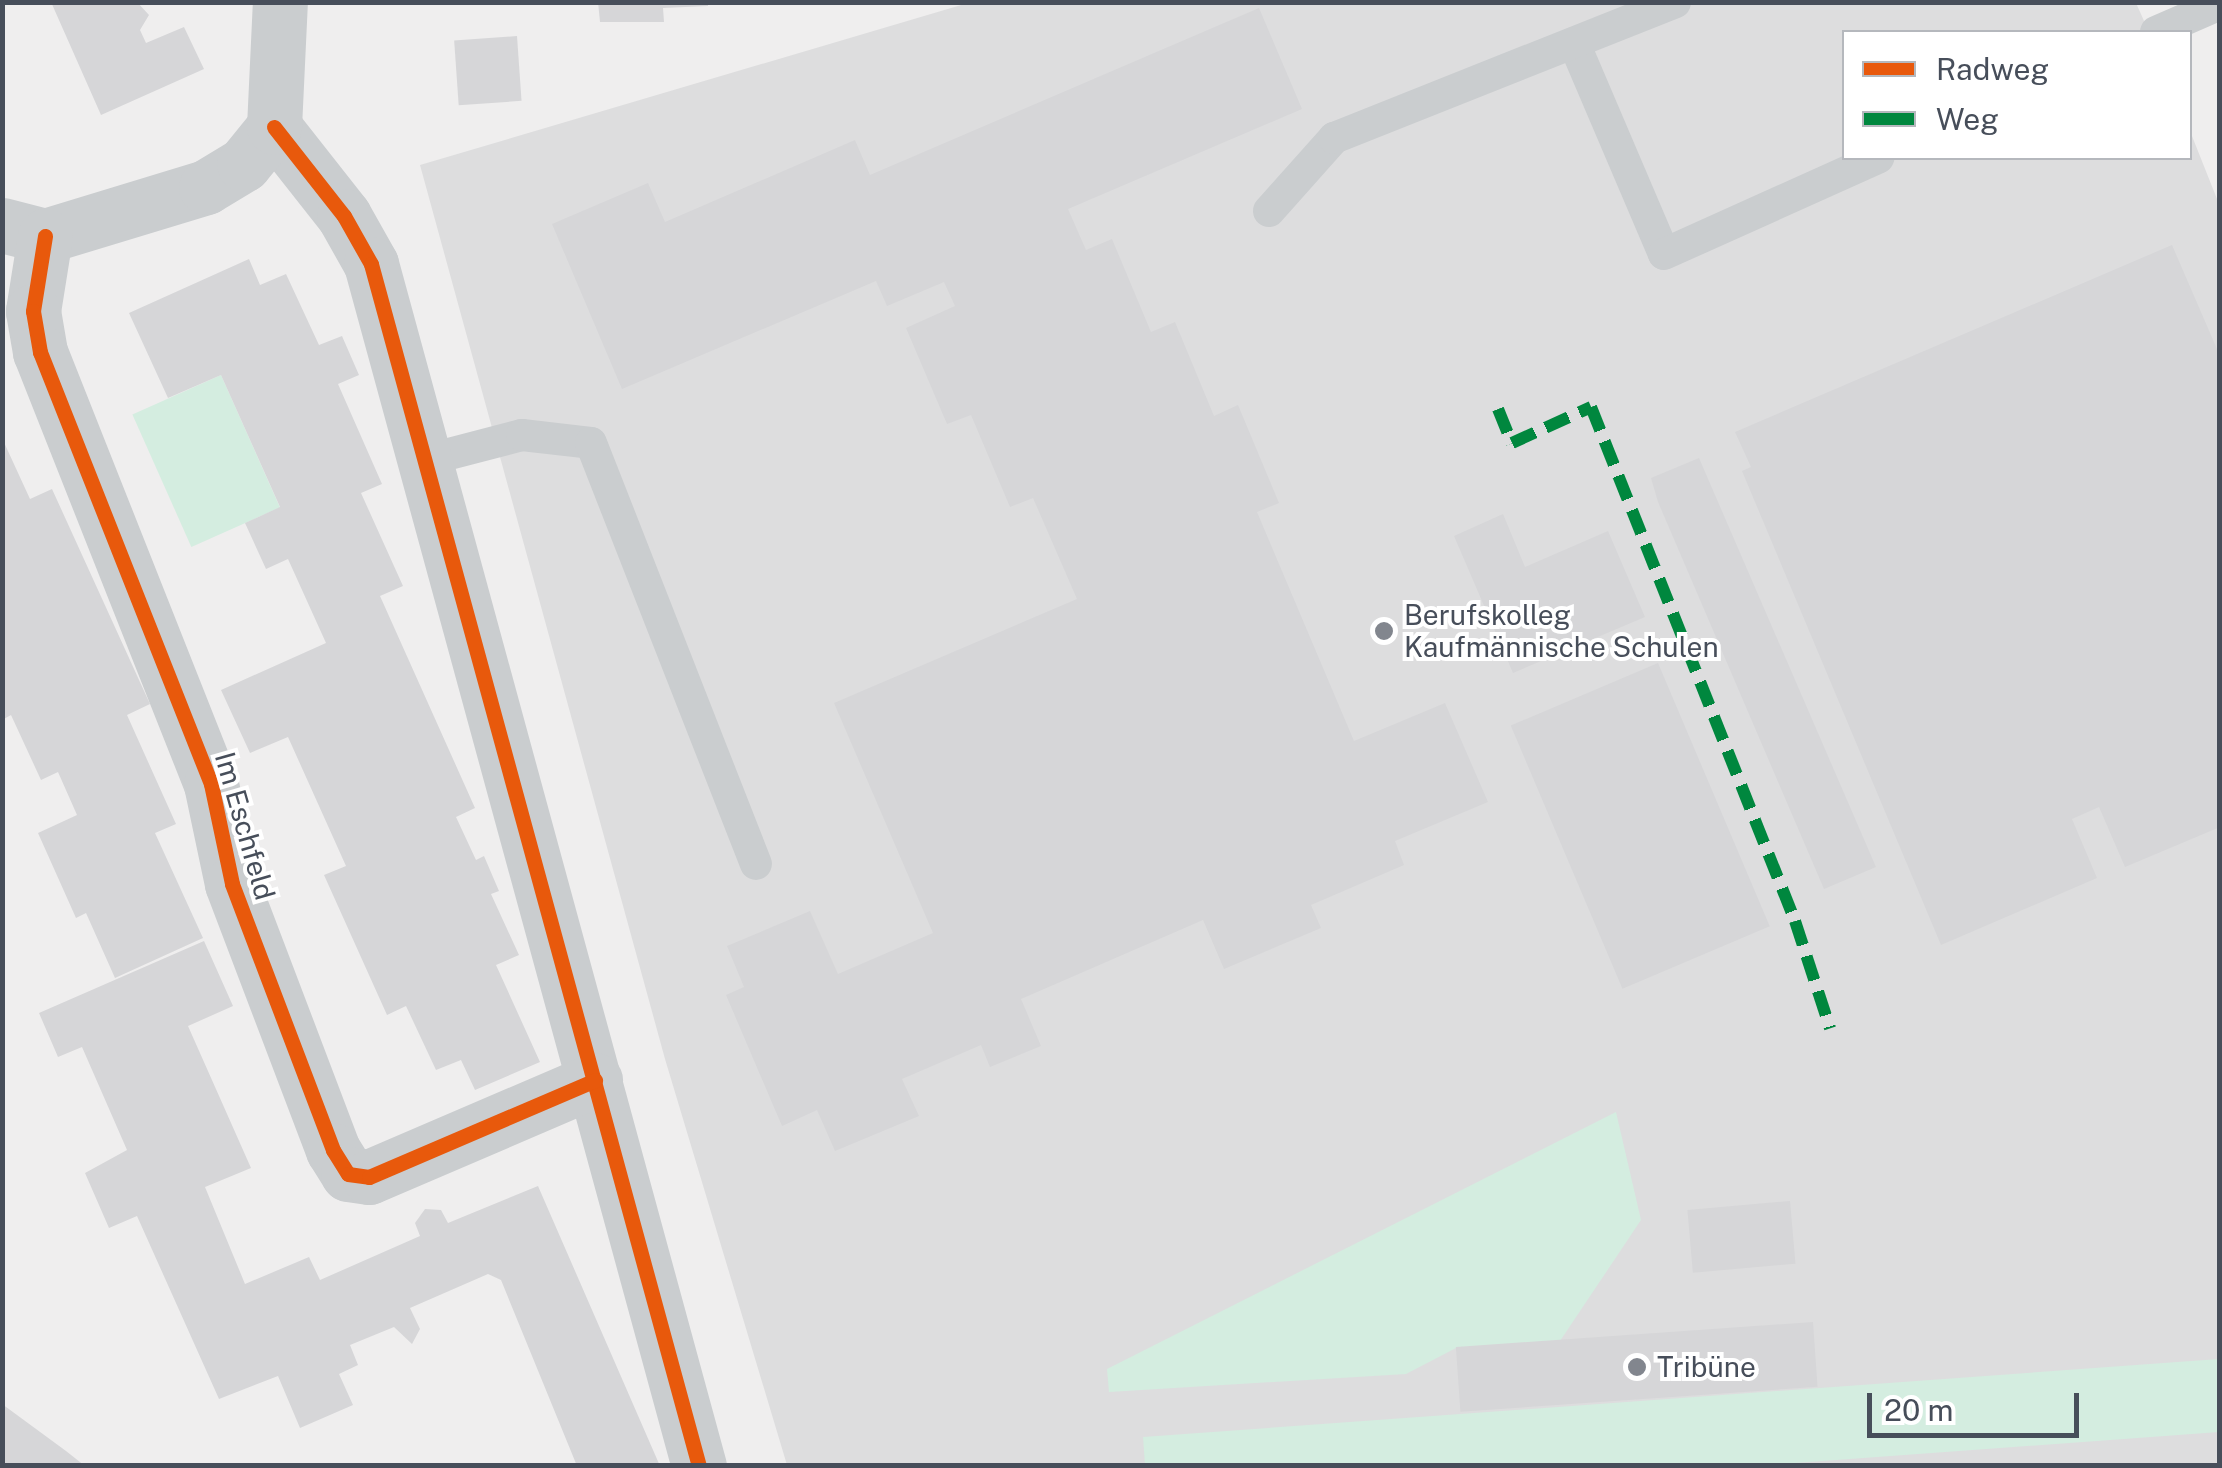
<!DOCTYPE html>
<meta charset="utf-8">
<style>
body{margin:0}
#map{position:relative;width:2222px;height:1468px;overflow:hidden;background:#efeeee;font-family:"Public Sans",sans-serif}
div>[style]{position:absolute}
.education>*{inset:0;background:#ddddde}
.green>*{inset:0;background:#d4ede0;transform-origin:0 0}
.building>*{inset:0;background:#d6d6d8;transform-origin:0 0}
.service>*{height:32px;margin:-16px;padding:0 16px;transform-origin:16px;border-radius:16px;background:#cacdcf}
.minor>*{height:55px;margin:-27.5px;padding:0 27.5px;transform-origin:27.5px;border-radius:27.5px;background:#cacdcf}
.quiet>*{height:12px;margin-top:-6px;transform-origin:0;background:repeating-linear-gradient(90deg,#00873e 0 25px,transparent 0 37px)}
.cycleway>*{height:15px;margin:-7.5px;padding:0 7.5px;transform-origin:7.5px;border-radius:7.5px;background:#e8590c}
.dots>*{width:28px;height:28px;translate:-50% -50%;box-sizing:border-box;border:5px solid #fff;border-radius:50%}
span{translate:-50% -50%;white-space:nowrap;text-align:center;line-height:1.15;-webkit-text-stroke:8px #fff;paint-order:stroke}
.poi-label{font-size:28px;color:#474e5a}
.left{translate:0 -50%;text-align:left}
.street-label{font-size:28px;color:#474e5a}
.frame{position:absolute;inset:0;border:5px solid #474e5a;pointer-events:none}
.legend{position:absolute;left:1842px;top:30px;width:350px;height:130px;box-sizing:border-box;background:#fff;border:2px solid #b5b8bd;margin:0;padding:12px 18px;list-style:none;font-size:30px;color:#474e5a}
.legend li{display:flex;align-items:center;gap:20px;height:50px}
.legend b{width:50px;border:2px solid #b5b8bd}
.scale{position:absolute;left:1867px;top:1393px;width:212px;height:45px;box-sizing:border-box;border:5px solid #474e5a;border-top:0;padding-left:12px;font-size:30px;line-height:35px;white-space:nowrap;color:#474e5a;-webkit-text-stroke:8px #fff;paint-order:stroke}
</style>
<div id="map">
<div class="education">
<div style="clip-path:polygon(968px 3px,2136px 3px,2149px 32px,1844px 32px,1844px 158px,2190px 158px,2190px 131px,2219px 204px,2219px 1465px,787px 1465px,665px 1059px,420px 165px)"></div>
</div>
<div class="green">
<div style="left:221px;top:375px;width:145px;height:97px;rotate:66deg"></div>
<div style="clip-path:polygon(1616px 1112px,1641px 1220px,1560px 1341px,1456px 1348px,1406px 1374px,1109px 1392px,1107px 1369px)"></div>
<div style="clip-path:polygon(2219px 1359px,2219px 1432px,1754px 1466px,1145px 1465px,1143px 1437px)"></div>
</div>
<div class="building">
<div style="clip-path:polygon(51px 2px,137px 2px,149px 15px,140px 30px,146px 43px,184px 27px,204px 69px,101px 115px)"></div>
<div style="clip-path:polygon(598px 2px,708px 2px,708px 6px,663px 8px,664px 22px,600px 22px)"></div>
<div style="clip-path:polygon(1259px 8px,1302px 109px,1068px 209px,1086px 250px,1112px 239px,1151px 332px,1175px 322px,1214px 416px,1238px 405px,1279px 503px,1257px 512px,1354px 741px,1445px 703px,1488px 802px,1395px 841px,1404px 865px,1311px 905px,1321px 928px,1224px 969px,1203px 920px,1021px 999px,1041px 1046px,990px 1067px,981px 1045px,902px 1079px,919px 1116px,835px 1151px,817px 1110px,782px 1126px,726px 995px,744px 987px,727px 946px,810px 911px,838px 974px,933px 933px,834px 703px,1077px 599px,1033px 498px,1010px 507px,971px 415px,947px 424px,906px 328px,955px 306px,944px 282px,887px 306px,876px 281px,622px 389px,552px 224px,648px 183px,665px 222px,855px 140px,870px 175px)"></div>
<div style="left:517px;top:36px;width:65px;height:63px;rotate:86deg"></div>
<div style="clip-path:polygon(2172px 245px,2220px 356px,2220px 827px,2125px 867px,2099px 807px,2072px 819px,2097px 878px,1941px 945px,1742px 471px,1751px 467px,1735px 432px)"></div>
<div style="clip-path:polygon(249px 259px,260px 285px,286px 274px,319px 345px,342px 336px,359px 375px,338px 384px,382px 484px,361px 493px,403px 586px,380px 596px,475px 808px,456px 817px,476px 860px,484px 856px,499px 891px,491px 894px,519px 955px,496px 965px,540px 1062px,475px 1090px,461px 1060px,436px 1070px,406px 1006px,387px 1015px,324px 875px,346px 866px,288px 737px,250px 753px,221px 690px,326px 643px,288px 559px,266px 569px,245px 523px,280px 507px,221px 375px,168px 398px,129px 313px)"></div>
<div style="clip-path:polygon(2px 438px,30px 499px,52px 489px,150px 704px,127px 715px,176px 824px,155px 833px,203px 938px,115px 978px,86px 913px,76px 918px,38px 833px,77px 815px,58px 772px,41px 780px,11px 715px,2px 720px)"></div>
<div style="clip-path:polygon(1699px 458px,1876px 867px,1824px 889px,1658px 502px,1651px 478px)"></div>
<div style="clip-path:polygon(1503px 514px,1525px 567px,1608px 531px,1645px 617px,1513px 673px,1454px 536px)"></div>
<div style="left:1658px;top:663px;width:286px;height:160px;rotate:67deg"></div>
<div style="clip-path:polygon(204px 941px,233px 1006px,188px 1026px,251px 1168px,205px 1187px,245px 1284px,309px 1257px,320px 1280px,420px 1236px,415px 1223px,425px 1209px,441px 1210px,448px 1223px,538px 1186px,660px 1466px,577px 1466px,501px 1280px,488px 1274px,410px 1308px,420px 1329px,412px 1344px,394px 1327px,350px 1345px,358px 1365px,339px 1374px,353px 1405px,300px 1428px,278px 1376px,219px 1399px,137px 1216px,109px 1228px,85px 1173px,127px 1150px,82px 1047px,58px 1057px,39px 1013px)"></div>
<div style="left:1790px;top:1201px;width:63px;height:103px;rotate:85deg"></div>
<div style="left:1813px;top:1322px;width:65px;height:358px;rotate:86deg"></div>
<div style="clip-path:polygon(2px 1404px,66px 1451px,85px 1466px,2px 1466px)"></div>
</div>
<div class="service">
<div style="left:2156px;top:32px;width:70px;rotate:-23.6deg"></div>
<div style="left:1574px;top:43px;width:229px;rotate:66.9deg"></div>
<div style="left:1664px;top:254px;width:235px;rotate:-24.2deg"></div>
<div style="left:1269px;top:211px;width:98px;rotate:-48.3deg"></div>
<div style="left:1334px;top:138px;width:367px;rotate:-21.7deg"></div>
<div style="left:426px;top:460px;width:99px;rotate:-14.6deg"></div>
<div style="left:522px;top:435px;width:69px;rotate:6.6deg"></div>
<div style="left:591px;top:443px;width:452px;rotate:68.6deg"></div>
</div>
<div class="minor">
<div style="left:274px;top:127px;width:113px;rotate:51.8deg"></div>
<div style="left:344px;top:216px;width:55px;rotate:60.6deg"></div>
<div style="left:371px;top:264px;width:1246px;rotate:74.74deg"></div>
<div style="left:2px;top:225px;width:44px;rotate:14.3deg"></div>
<div style="left:45px;top:236px;width:168px;rotate:-16.9deg"></div>
<div style="left:206px;top:187px;width:44px;rotate:-31.2deg"></div>
<div style="left:244px;top:164px;width:48px;rotate:-51deg"></div>
<div style="left:274px;top:127px;width:125px;rotate:-87.3deg"></div>
<div style="left:45px;top:236px;width:76px;rotate:99.1deg"></div>
<div style="left:33px;top:311px;width:42px;rotate:80.3deg"></div>
<div style="left:40px;top:352px;width:465px;rotate:68.4deg"></div>
<div style="left:211px;top:784px;width:102px;rotate:78.1deg"></div>
<div style="left:232px;top:884px;width:285px;rotate:69.2deg"></div>
<div style="left:333px;top:1150px;width:28px;rotate:58deg"></div>
<div style="left:348px;top:1174px;width:21px;rotate:8deg"></div>
<div style="left:369px;top:1177px;width:246px;rotate:-23.2deg"></div>
</div>
<div class="quiet">
<div style="left:1498px;top:409px;width:37px;rotate:68deg"></div>
<div style="left:1512px;top:443px;width:87px;rotate:-24.5deg"></div>
<div style="left:1591px;top:407px;width:553px;rotate:68.35deg"></div>
<div style="left:1795px;top:921px;width:113px;rotate:71.9deg"></div>
</div>
<div class="cycleway">
<div style="left:274px;top:127px;width:113px;rotate:51.8deg"></div>
<div style="left:344px;top:216px;width:55px;rotate:60.6deg"></div>
<div style="left:371px;top:264px;width:1246px;rotate:74.74deg"></div>
<div style="left:45px;top:236px;width:76px;rotate:99.1deg"></div>
<div style="left:33px;top:311px;width:42px;rotate:80.3deg"></div>
<div style="left:40px;top:352px;width:465px;rotate:68.4deg"></div>
<div style="left:211px;top:784px;width:102px;rotate:78.1deg"></div>
<div style="left:232px;top:884px;width:285px;rotate:69.2deg"></div>
<div style="left:333px;top:1150px;width:28px;rotate:58deg"></div>
<div style="left:348px;top:1174px;width:21px;rotate:8deg"></div>
<div style="left:369px;top:1177px;width:246px;rotate:-23.2deg"></div>
</div>
<div class="dots">
<div style="left:1384px;top:631px;background:#82868e"></div>
<div style="left:1637px;top:1367px;background:#82868e"></div>
</div>
<div class="poi-label">
<span class="left" style="left:1404px;top:631px">Berufskolleg<br>Kaufmännische Schulen</span>
<span class="left" style="left:1657px;top:1367px">Tribüne</span>
</div>
<div class="street-label">
<span style="left:245px;top:826px;rotate:74deg">Im Eschfeld</span>
</div>
<div class="frame"></div>
<ul class="legend">
<li><b style="height:12px;background:#e8590c"></b>Radweg</li>
<li><b style="height:12px;background:#00873e"></b>Weg</li>
</ul>
<div class="scale">20 m</div>
</div>
